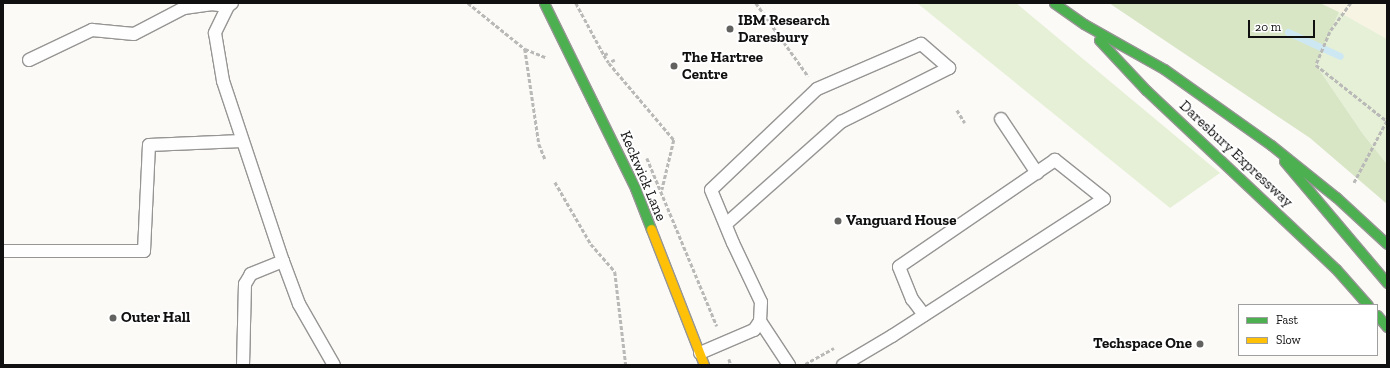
<!DOCTYPE html>
<style>
body{margin:0}
#map{position:relative;width:1390px;height:368px;overflow:hidden;background:#fbfaf6;font-family:"Zilla Slab",serif}
div>[style]{position:absolute}
.farmland>*{inset:0;background:#f7f4e3}
.green>*{inset:0;background:#e6f0d7}
.forest>*{inset:0;background:#d8e6c6}
.stream>*{height:7px;margin:-3.5px;padding:0 3.5px;transform-origin:3.5px;border-radius:3.5px;background:#cee8f3}
.path>*{height:2.5px;margin-top:-1.25px;transform-origin:0;background:repeating-linear-gradient(90deg,#b9b9b8 0 4px,transparent 0 6px)}
.roads{filter:drop-shadow(1px 0 #969594) drop-shadow(-1px 0 #969594) drop-shadow(0 1px #969594) drop-shadow(0 -1px #969594)}
.lane>*{height:12px;margin:-6px;padding:0 6px;transform-origin:6px;border-radius:6px;background:#fefefe}
.fast>*{height:9px;margin:-4.5px;padding:0 4.5px;transform-origin:4.5px;border-radius:4.5px;background:#4caf50}
.slow>*{height:9px;margin:-4.5px;padding:0 4.5px;transform-origin:4.5px;border-radius:4.5px;background:#ffc107}
.dots>*{width:11px;height:11px;translate:-50% -50%;box-sizing:border-box;border:2px solid #fff;border-radius:50%}
span{translate:-50% -50%;white-space:nowrap;text-align:center;line-height:1.15;-webkit-text-stroke:4px #fff;paint-order:stroke}
.poi-label{font-size:15px;color:#101010;font-weight:700}
.left{translate:0 -50%;text-align:left}
.right{translate:-100% -50%;text-align:right}
.street-label{font-size:15px;color:#101010}
.frame{position:absolute;inset:0;border:4px solid #101010;pointer-events:none}
.legend{position:absolute;left:1238px;top:304px;width:140px;height:52px;box-sizing:border-box;background:#fff;border:1px solid #9f9f9f;margin:0;padding:5px 7px;list-style:none;font-size:12px;color:#101010}
.legend li{display:flex;align-items:center;gap:8px;height:20px}
.legend b{width:20px;border:1px solid #9f9f9f}
.scale{position:absolute;left:1248px;top:20px;width:67px;height:18px;box-sizing:border-box;border:2px solid #101010;border-top:0;padding-left:5px;font-size:12px;line-height:14px;white-space:nowrap;color:#101010;-webkit-text-stroke:3px #fff;paint-order:stroke}
</style>
<div id="map">
<div class="farmland">
<div style="clip-path:polygon(1320px 3px,1387px 3px,1387px 39px,1339px 12px)"></div>
</div>
<div class="green">
<div style="clip-path:polygon(917px 3px,1016px 3px,1220px 173px,1170px 208px)"></div>
<div style="clip-path:polygon(1339px 12px,1387px 39px,1387px 164px,1363px 134px,1316px 65px)"></div>
</div>
<div class="forest">
<div style="clip-path:polygon(1109px 3px,1320px 3px,1339px 12px,1316px 65px,1363px 134px,1387px 164px,1387px 204px,1310px 138px)"></div>
</div>
<div class="stream">
<div style="left:1288px;top:32px;width:57px;rotate:24.8deg"></div>
</div>
<div class="path">
<div style="left:468px;top:3px;width:73px;rotate:38.9deg"></div>
<div style="left:525px;top:49px;width:22px;rotate:22deg"></div>
<div style="left:576px;top:3px;width:59px;rotate:61.7deg"></div>
<div style="left:604px;top:55px;width:4px;rotate:-27deg"></div>
<div style="left:756px;top:3px;width:90px;rotate:54.5deg"></div>
<div style="left:1351px;top:3px;width:36px;rotate:126deg"></div>
<div style="left:1330px;top:32px;width:36px;rotate:113deg"></div>
<div style="left:1316px;top:65px;width:90px;rotate:38.3deg"></div>
<div style="left:1387px;top:121px;width:70px;rotate:118deg"></div>
<div style="left:525px;top:49px;width:96px;rotate:81.6deg"></div>
<div style="left:539px;top:144px;width:16px;rotate:68deg"></div>
<div style="left:604px;top:55px;width:9px;rotate:58deg"></div>
<div style="left:615px;top:60px;width:7px;rotate:153deg"></div>
<div style="left:609px;top:63px;width:101px;rotate:49.8deg"></div>
<div style="left:674px;top:140px;width:51px;rotate:103.5deg"></div>
<div style="left:957px;top:110px;width:15px;rotate:58deg"></div>
<div style="left:647px;top:158px;width:182px;rotate:67.4deg"></div>
<div style="left:555px;top:182px;width:72px;rotate:59.9deg"></div>
<div style="left:591px;top:244px;width:37px;rotate:49deg"></div>
<div style="left:615px;top:272px;width:94px;rotate:83.3deg"></div>
<div style="left:729px;top:359px;width:6px;rotate:72deg"></div>
<div style="left:805px;top:364px;width:33px;rotate:-29deg"></div>
</div>
<div class="roads">
<div class="lane">
<div style="left:232px;top:3px;width:5px;rotate:143deg"></div>
<div style="left:228px;top:6px;width:30px;rotate:116deg"></div>
<div style="left:215px;top:33px;width:49px;rotate:80.5deg"></div>
<div style="left:223px;top:81px;width:190px;rotate:71.6deg"></div>
<div style="left:283px;top:261px;width:35px;rotate:158deg"></div>
<div style="left:251px;top:274px;width:12px;rotate:121deg"></div>
<div style="left:245px;top:284px;width:81px;rotate:91.4deg"></div>
<div style="left:29px;top:60px;width:70px;rotate:-25.5deg"></div>
<div style="left:92px;top:30px;width:42px;rotate:5.4deg"></div>
<div style="left:134px;top:34px;width:56px;rotate:-27.5deg"></div>
<div style="left:184px;top:8px;width:27px;rotate:-8deg"></div>
<div style="left:211px;top:4px;width:17px;rotate:7deg"></div>
<div style="left:1001px;top:119px;width:65px;rotate:56.3deg"></div>
<div style="left:726px;top:224px;width:154px;rotate:-41.6deg"></div>
<div style="left:841px;top:122px;width:121px;rotate:-26.6deg"></div>
<div style="left:949px;top:68px;width:37px;rotate:-139deg"></div>
<div style="left:921px;top:44px;width:113px;rotate:156.6deg"></div>
<div style="left:817px;top:89px;width:146px;rotate:136.4deg"></div>
<div style="left:711px;top:190px;width:57px;rotate:67.5deg"></div>
<div style="left:733px;top:243px;width:65px;rotate:64.6deg"></div>
<div style="left:761px;top:302px;width:19px;rotate:93deg"></div>
<div style="left:760px;top:321px;width:53px;rotate:56.6deg"></div>
<div style="left:3px;top:251px;width:141px"></div>
<div style="left:144px;top:251px;width:106px;rotate:-87.3deg"></div>
<div style="left:149px;top:145px;width:93px;rotate:-2.5deg"></div>
<div style="left:283px;top:261px;width:46px;rotate:69.6deg"></div>
<div style="left:299px;top:304px;width:70px;rotate:60.2deg"></div>
<div style="left:700px;top:353px;width:59px;rotate:-23.1deg"></div>
<div style="left:754px;top:330px;width:11px;rotate:-56deg"></div>
<div style="left:843px;top:365px;width:57px;rotate:-30.6deg"></div>
<div style="left:892px;top:336px;width:252px;rotate:-32.9deg"></div>
<div style="left:1104px;top:199px;width:63px;rotate:-141.5deg"></div>
<div style="left:1055px;top:160px;width:189px;rotate:145.6deg"></div>
<div style="left:899px;top:267px;width:35px;rotate:68deg"></div>
<div style="left:912px;top:299px;width:20px;rotate:53deg"></div>
</div>
<div class="fast">
<div style="left:544px;top:3px;width:206px;rotate:63.8deg"></div>
<div style="left:635px;top:188px;width:44px;rotate:68.7deg"></div>
<div style="left:1054px;top:3px;width:37px;rotate:35deg"></div>
<div style="left:1084px;top:24px;width:92px;rotate:29.4deg"></div>
<div style="left:1164px;top:69px;width:131px;rotate:35.4deg"></div>
<div style="left:1271px;top:145px;width:83px;rotate:38.7deg"></div>
<div style="left:1336px;top:197px;width:69px;rotate:42.7deg"></div>
<div style="left:1099px;top:40px;width:69px;rotate:46.8deg"></div>
<div style="left:1146px;top:90px;width:261px;rotate:43.3deg"></div>
<div style="left:1336px;top:269px;width:48px;rotate:48.4deg"></div>
<div style="left:1284px;top:161px;width:160px;rotate:49.8deg"></div>
<div style="left:1377px;top:315px;width:16px;rotate:50deg"></div>
</div>
<div class="slow">
<div style="left:651px;top:229px;width:146px;rotate:68.7deg"></div>
</div>
</div>
<div class="dots">
<div style="left:730px;top:29px;background:#626260"></div>
<div style="left:674px;top:66px;background:#626260"></div>
<div style="left:838px;top:221px;background:#626260"></div>
<div style="left:113px;top:318px;background:#626260"></div>
<div style="left:1200px;top:344px;background:#626260"></div>
</div>
<div class="poi-label">
<span class="left" style="left:738px;top:29px">IBM Research<br>Daresbury</span>
<span class="left" style="left:682px;top:66px">The Hartree<br>Centre</span>
<span class="left" style="left:846px;top:221px">Vanguard House</span>
<span class="left" style="left:121px;top:318px">Outer Hall</span>
<span class="right" style="left:1192px;top:344px">Techspace One</span>
</div>
<div class="street-label">
<span style="left:1236px;top:154px;rotate:43deg">Daresbury Expressway</span>
<span style="left:643px;top:176px;rotate:67deg">Keckwick Lane</span>
</div>
<div class="frame"></div>
<ul class="legend">
<li><b style="height:5px;background:#4caf50"></b>Fast</li>
<li><b style="height:5px;background:#ffc107"></b>Slow</li>
</ul>
<div class="scale">20 m</div>
</div>
